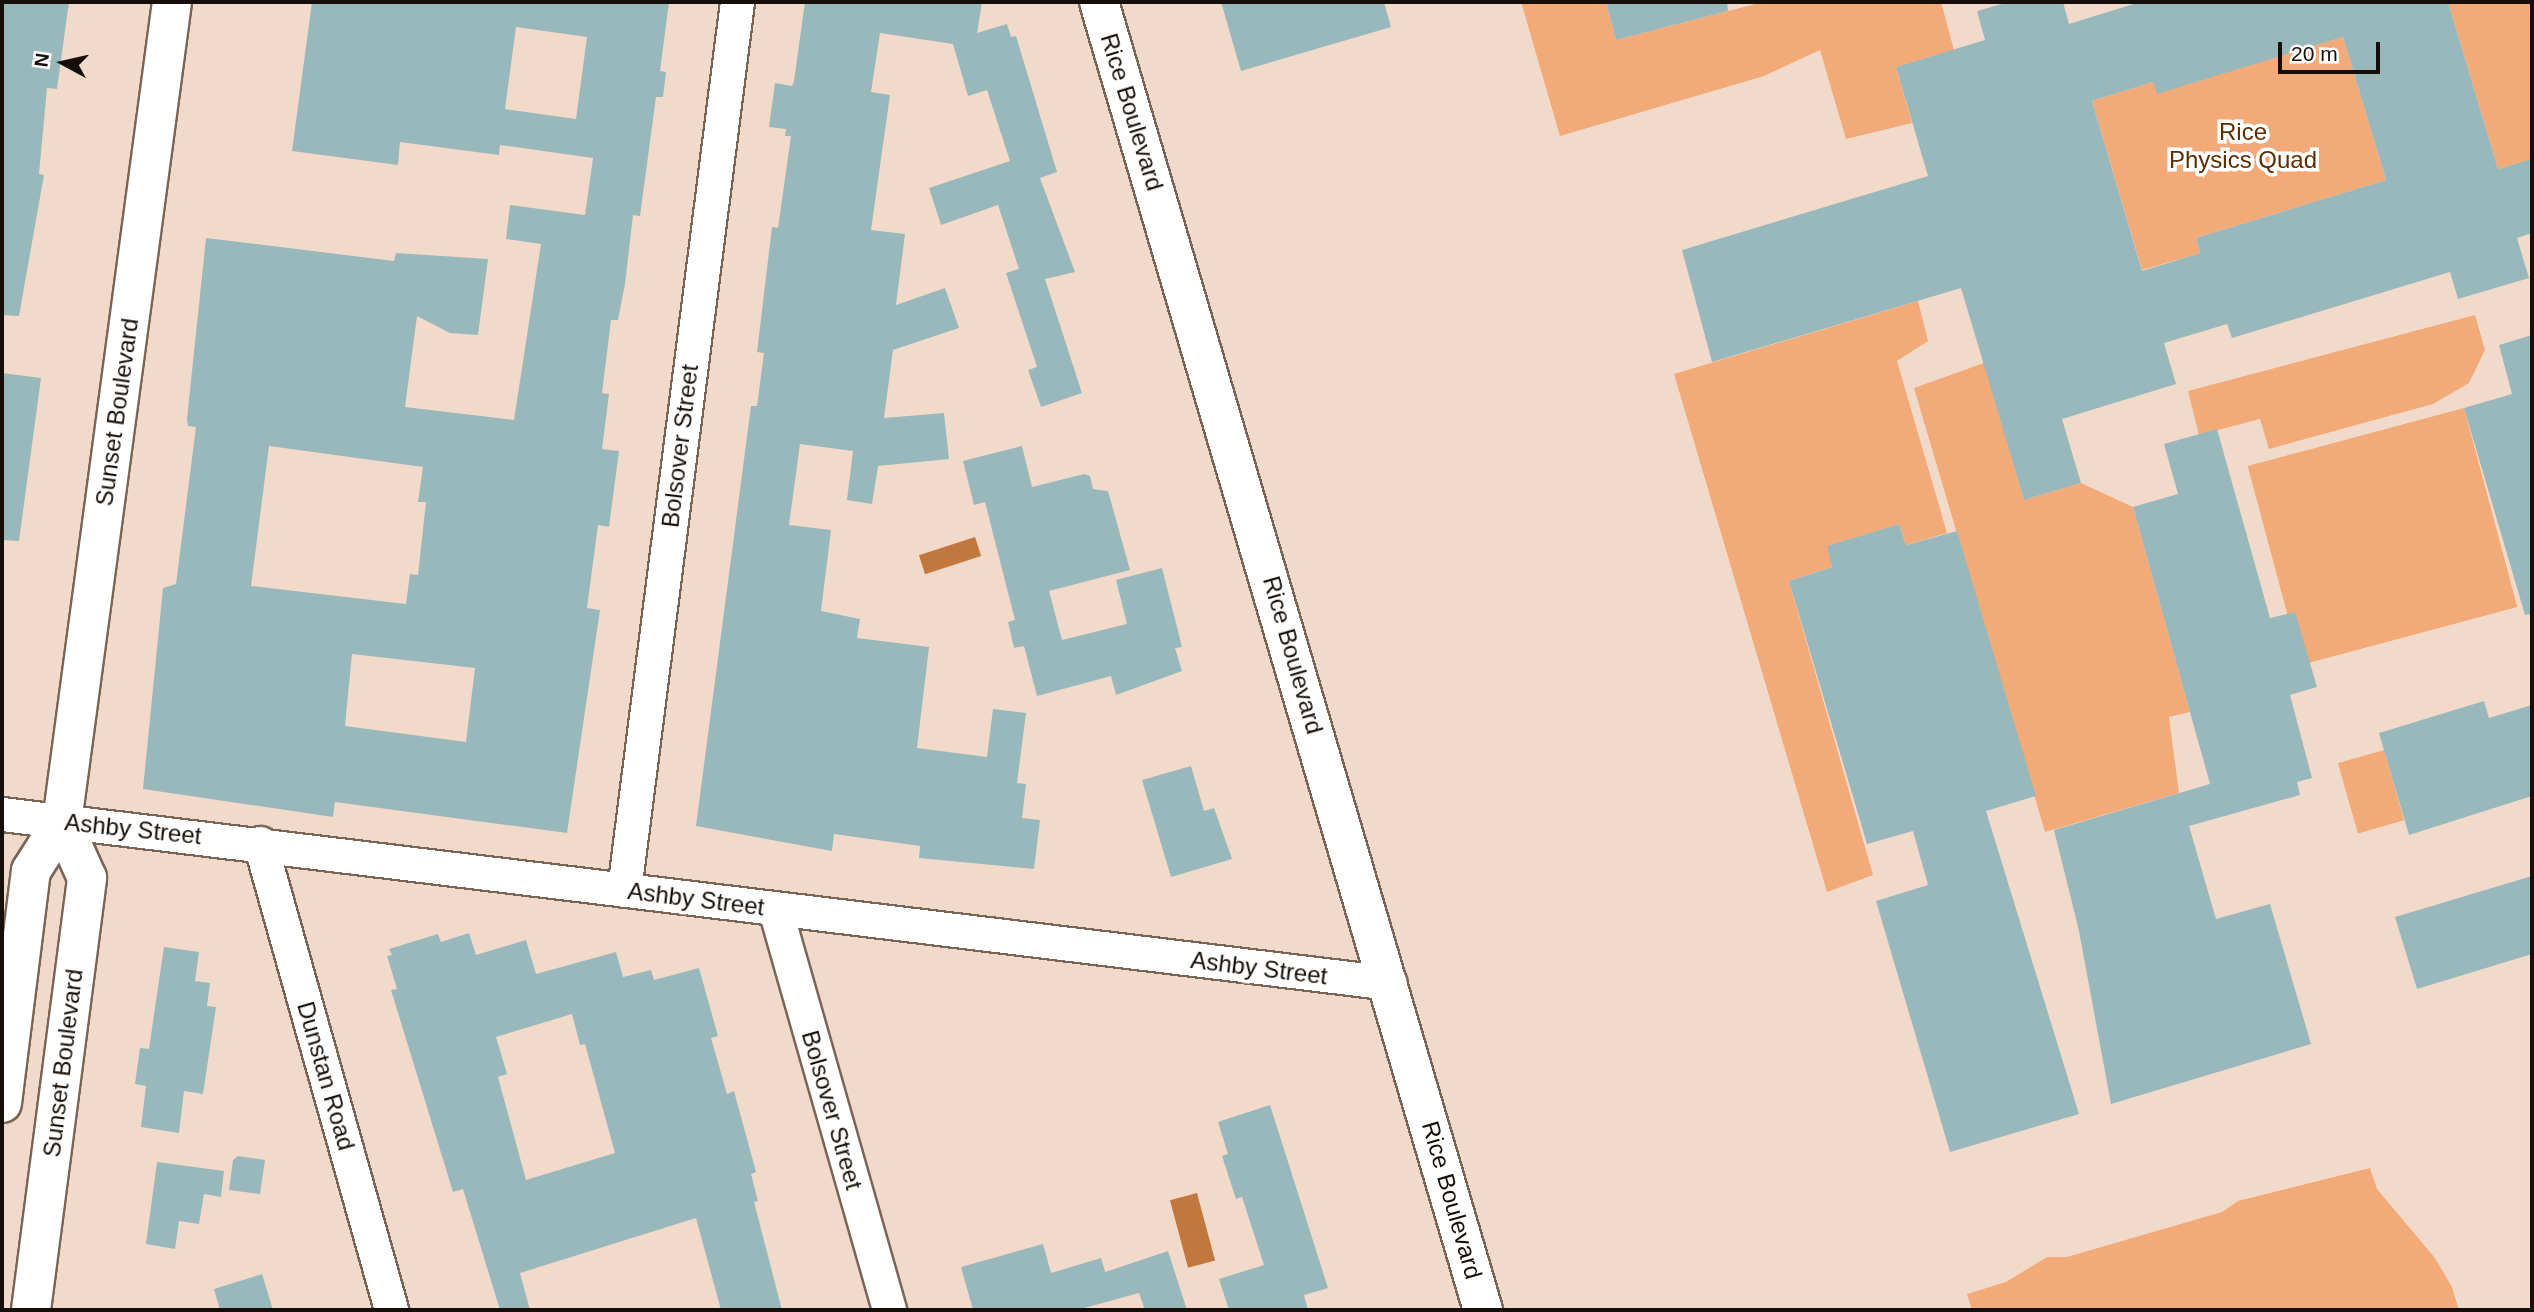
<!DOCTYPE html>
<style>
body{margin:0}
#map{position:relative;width:2534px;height:1312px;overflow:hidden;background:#f2dacb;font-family:Helvetica,sans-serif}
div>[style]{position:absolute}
.green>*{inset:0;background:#f2ab78;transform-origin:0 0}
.water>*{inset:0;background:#c2773f;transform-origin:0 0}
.building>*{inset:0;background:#99b8bc}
.roads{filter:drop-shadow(2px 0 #796557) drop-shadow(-2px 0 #796557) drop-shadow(0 2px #796557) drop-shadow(0 -2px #796557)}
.street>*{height:33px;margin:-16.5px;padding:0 16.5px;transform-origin:16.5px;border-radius:16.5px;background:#fff}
.secondary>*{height:38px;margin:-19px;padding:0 19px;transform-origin:19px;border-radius:19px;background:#fff}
span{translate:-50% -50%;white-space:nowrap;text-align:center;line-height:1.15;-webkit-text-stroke:7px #fff;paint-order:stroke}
.street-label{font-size:24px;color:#160f09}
.park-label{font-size:24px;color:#5e2d00}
.frame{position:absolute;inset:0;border:4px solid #160f09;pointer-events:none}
.north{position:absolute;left:28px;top:28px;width:70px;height:70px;-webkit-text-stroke:5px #fff;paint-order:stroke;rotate:278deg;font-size:19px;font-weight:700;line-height:28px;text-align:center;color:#160f09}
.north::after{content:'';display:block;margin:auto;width:24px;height:32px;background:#160f09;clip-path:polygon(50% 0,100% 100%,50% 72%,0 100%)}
.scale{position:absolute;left:2278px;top:42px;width:102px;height:32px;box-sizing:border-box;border:4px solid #160f09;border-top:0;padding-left:9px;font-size:21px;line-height:24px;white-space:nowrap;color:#160f09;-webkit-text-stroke:5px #fff;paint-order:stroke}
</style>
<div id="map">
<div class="green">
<div style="clip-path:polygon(1521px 2px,1606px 2px,1616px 40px,1763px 2px,1941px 2px,1954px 50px,1896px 67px,1912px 123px,1846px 139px,1820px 50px,1764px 76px,1560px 136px)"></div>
<div style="clip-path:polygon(2448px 2px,2532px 2px,2532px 159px,2498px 169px)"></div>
<div style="clip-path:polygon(2343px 37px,2386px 180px,2196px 238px,2200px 253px,2142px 270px,2092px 101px,2153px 82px,2157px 93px)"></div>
<div style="clip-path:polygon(1918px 301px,1928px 341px,1897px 361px,1947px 533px,1906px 545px,1899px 524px,1828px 546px,1832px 567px,1789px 581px,1873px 875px,1827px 892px,1674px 374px)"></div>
<div style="clip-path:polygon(2475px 315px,2485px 350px,2469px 383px,2433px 404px,2269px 449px,2260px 419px,2199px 435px,2188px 391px)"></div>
<div style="clip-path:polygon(1984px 363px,2024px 500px,2081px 483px,2133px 507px,2190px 712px,2169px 717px,2179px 793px,2045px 832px,1914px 388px)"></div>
<div style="left:2464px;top:408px;width:206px;height:224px;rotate:75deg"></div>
<div style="left:2384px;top:750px;width:73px;height:48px;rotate:74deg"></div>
<div style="clip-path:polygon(2370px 1168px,2377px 1189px,2435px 1258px,2452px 1287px,2459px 1310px,1972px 1310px,1967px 1294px,2006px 1282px,2047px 1257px,2067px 1257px,2222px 1212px,2238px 1201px)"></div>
</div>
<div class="water">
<div style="left:975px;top:537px;width:20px;height:59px;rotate:72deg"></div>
<div style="left:1197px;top:1193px;width:70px;height:28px;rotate:75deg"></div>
</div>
<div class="building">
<div style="clip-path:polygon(2px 2px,69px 2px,57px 89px,47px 88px,39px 174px,44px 175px,19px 316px,2px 315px)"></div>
<div style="clip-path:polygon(evenodd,312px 2px,669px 2px,660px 71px,666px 72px,663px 97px,656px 97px,640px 216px,633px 215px,625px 284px,618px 320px,611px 320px,602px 393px,609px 394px,602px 449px,619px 451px,609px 527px,598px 525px,587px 608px,600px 610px,567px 833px,335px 802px,333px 817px,143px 789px,163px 588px,176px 584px,196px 427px,188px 426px,187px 419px,206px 238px,394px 261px,396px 253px,488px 259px,478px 335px,450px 333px,417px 316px,405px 407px,514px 420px,541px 244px,506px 239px,510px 205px,585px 215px,593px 158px,500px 145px,499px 155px,400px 142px,398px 165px,292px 151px,312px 2px,516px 27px,587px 37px,576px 119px,505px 109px,516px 27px,312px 2px,269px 446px,423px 467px,418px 502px,426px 502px,418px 575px,410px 574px,406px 604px,251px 586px,269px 446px,312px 2px,352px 654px,475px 668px,466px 742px,345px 726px,352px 654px)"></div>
<div style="clip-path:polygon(805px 2px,982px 2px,977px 33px,1007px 24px,1011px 37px,1016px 36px,1057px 172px,1040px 178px,1075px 272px,1045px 279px,1082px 393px,1041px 407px,1028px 370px,1037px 367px,1006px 273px,1019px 269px,998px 205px,941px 225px,929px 188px,1010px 161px,987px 90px,968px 96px,953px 44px,880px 33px,871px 92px,890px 95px,871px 230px,905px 234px,896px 305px,945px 288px,959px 328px,893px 350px,884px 418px,944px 413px,949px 459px,878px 466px,872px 504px,847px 500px,853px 451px,800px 444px,789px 525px,831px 530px,821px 611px,860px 619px,857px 638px,929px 647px,917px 748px,987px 757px,993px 709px,1026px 713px,1017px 783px,1026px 784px,1022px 818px,1040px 820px,1034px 869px,919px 858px,920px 846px,834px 834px,832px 851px,696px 826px,751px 406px,757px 406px,764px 353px,757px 352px,772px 227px,778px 228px,791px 136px,785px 136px,786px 129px,769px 127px,775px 83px,792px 86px,794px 81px)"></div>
<div style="clip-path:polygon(1221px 2px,1384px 2px,1391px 27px,1241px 71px)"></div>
<div style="clip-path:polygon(1606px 2px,1727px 2px,1728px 11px,1616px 40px)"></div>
<div style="clip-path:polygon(evenodd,2009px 2px,2063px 2px,2069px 24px,2140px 2px,2448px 2px,2498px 169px,2532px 159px,2532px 233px,2517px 238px,2529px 278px,2458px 299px,2450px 272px,2232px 338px,2227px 324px,2164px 343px,2176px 384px,2062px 419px,2081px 483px,2024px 500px,1961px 288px,1712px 362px,1682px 250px,1928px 176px,1896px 67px,1985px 40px,1977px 11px,2009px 2px,2343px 37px,2386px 180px,2196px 238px,2200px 253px,2142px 271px,2092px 101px,2153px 82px,2157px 94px,2343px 37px)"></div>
<div style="clip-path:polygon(2532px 335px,2532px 614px,2525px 615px,2464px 408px,2512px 394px,2499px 345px)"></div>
<div style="clip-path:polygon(2px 373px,41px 378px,19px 541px,2px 540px)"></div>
<div style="clip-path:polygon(2217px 429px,2270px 618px,2295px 612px,2317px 687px,2290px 695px,2312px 778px,2297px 782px,2300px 795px,2189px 826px,2216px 919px,2270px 904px,2311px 1044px,2111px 1104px,2079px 931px,2054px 830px,2210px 784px,2133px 507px,2178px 494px,2164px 444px)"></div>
<div style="clip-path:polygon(1022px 446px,1032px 487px,1084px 474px,1090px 476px,1093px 489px,1108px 491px,1130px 570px,1049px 591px,1062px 640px,1127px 624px,1116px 580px,1162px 568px,1182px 647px,1175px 648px,1182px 671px,1116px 695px,1111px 676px,1037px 696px,1024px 646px,1014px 648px,1008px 622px,1015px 620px,985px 502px,974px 505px,963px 461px)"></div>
<div style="clip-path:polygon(1899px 524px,1906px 545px,1957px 531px,2036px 796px,1986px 811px,2079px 1114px,1950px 1152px,1876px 901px,1928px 885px,1913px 831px,1867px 844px,1789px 581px,1832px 567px,1827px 546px)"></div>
<div style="clip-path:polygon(2484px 701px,2489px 718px,2532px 705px,2532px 796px,2409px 835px,2379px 733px)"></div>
<div style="clip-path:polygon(1191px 766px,1204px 811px,1214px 808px,1232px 859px,1171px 877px,1142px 780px)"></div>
<div style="clip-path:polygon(2532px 876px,2532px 954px,2417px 989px,2395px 917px)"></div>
<div style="clip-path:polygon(evenodd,469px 933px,476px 955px,526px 940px,536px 974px,616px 952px,623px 977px,651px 970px,654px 980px,699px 968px,718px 1036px,711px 1038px,727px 1094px,734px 1091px,756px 1172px,751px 1174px,758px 1201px,754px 1202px,782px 1310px,721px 1310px,696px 1218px,520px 1273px,530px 1310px,500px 1310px,463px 1189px,453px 1192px,391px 990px,397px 989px,387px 956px,392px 955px,389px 949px,438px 934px,441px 942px,469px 933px,572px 1014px,580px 1045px,585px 1044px,615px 1153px,526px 1180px,498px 1077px,507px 1074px,496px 1037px,572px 1014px)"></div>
<div style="clip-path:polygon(164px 947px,199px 952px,195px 981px,210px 983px,207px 1006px,216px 1007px,203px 1094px,184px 1091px,179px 1133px,141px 1127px,146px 1086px,135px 1084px,140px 1048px,149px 1049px)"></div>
<div style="clip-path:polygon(1270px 1105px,1328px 1288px,1304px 1295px,1308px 1310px,1229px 1310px,1219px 1279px,1264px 1265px,1242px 1197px,1236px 1199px,1222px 1156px,1228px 1154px,1218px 1122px)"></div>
<div style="clip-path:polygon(238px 1156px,265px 1160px,260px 1194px,229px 1190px,233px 1160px)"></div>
<div style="clip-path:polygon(157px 1162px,224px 1171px,221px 1197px,204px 1194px,199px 1224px,179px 1221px,175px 1249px,146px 1244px)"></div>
<div style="clip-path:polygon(1043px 1244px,1051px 1273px,1101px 1258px,1105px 1272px,1168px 1251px,1187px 1310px,1145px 1310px,1139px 1293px,1077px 1310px,973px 1310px,961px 1267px)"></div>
<div style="clip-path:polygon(262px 1274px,273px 1310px,220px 1310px,214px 1289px)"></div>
</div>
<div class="roads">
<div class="street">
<div style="left:2px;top:814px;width:1398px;rotate:6.94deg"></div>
<div style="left:260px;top:843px;width:485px;rotate:74.3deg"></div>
<div style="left:624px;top:890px;width:895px;rotate:-82.75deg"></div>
<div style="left:775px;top:909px;width:417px;rotate:74.1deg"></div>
</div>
<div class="secondary">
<div style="left:1099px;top:2px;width:1363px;rotate:73.64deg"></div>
<div style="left:2px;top:1103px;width:234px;rotate:-82.9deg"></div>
<div style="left:31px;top:871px;width:58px;rotate:-57.7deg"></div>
<div style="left:62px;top:822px;width:827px;rotate:-82.36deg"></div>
<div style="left:31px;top:1310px;width:436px;rotate:-82.6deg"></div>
<div style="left:87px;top:878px;width:61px;rotate:-114.1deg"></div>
</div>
</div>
<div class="street-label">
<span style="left:1132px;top:112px;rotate:73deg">Rice Boulevard</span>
<span style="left:117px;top:412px;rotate:-82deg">Sunset Boulevard</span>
<span style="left:680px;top:446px;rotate:-83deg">Bolsover Street</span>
<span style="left:1293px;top:655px;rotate:74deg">Rice Boulevard</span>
<span style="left:133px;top:829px;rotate:6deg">Ashby Street</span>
<span style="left:696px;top:899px;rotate:7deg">Ashby Street</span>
<span style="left:1259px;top:968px;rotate:7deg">Ashby Street</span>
<span style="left:63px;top:1063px;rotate:-83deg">Sunset Boulevard</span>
<span style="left:326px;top:1076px;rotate:74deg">Dunstan Road</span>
<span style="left:832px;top:1110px;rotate:74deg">Bolsover Street</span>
<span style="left:1452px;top:1200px;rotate:74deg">Rice Boulevard</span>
</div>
<div class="park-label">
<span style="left:2243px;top:146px">Rice<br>Physics Quad</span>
</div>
<div class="frame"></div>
<div class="north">N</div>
<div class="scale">20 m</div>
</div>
